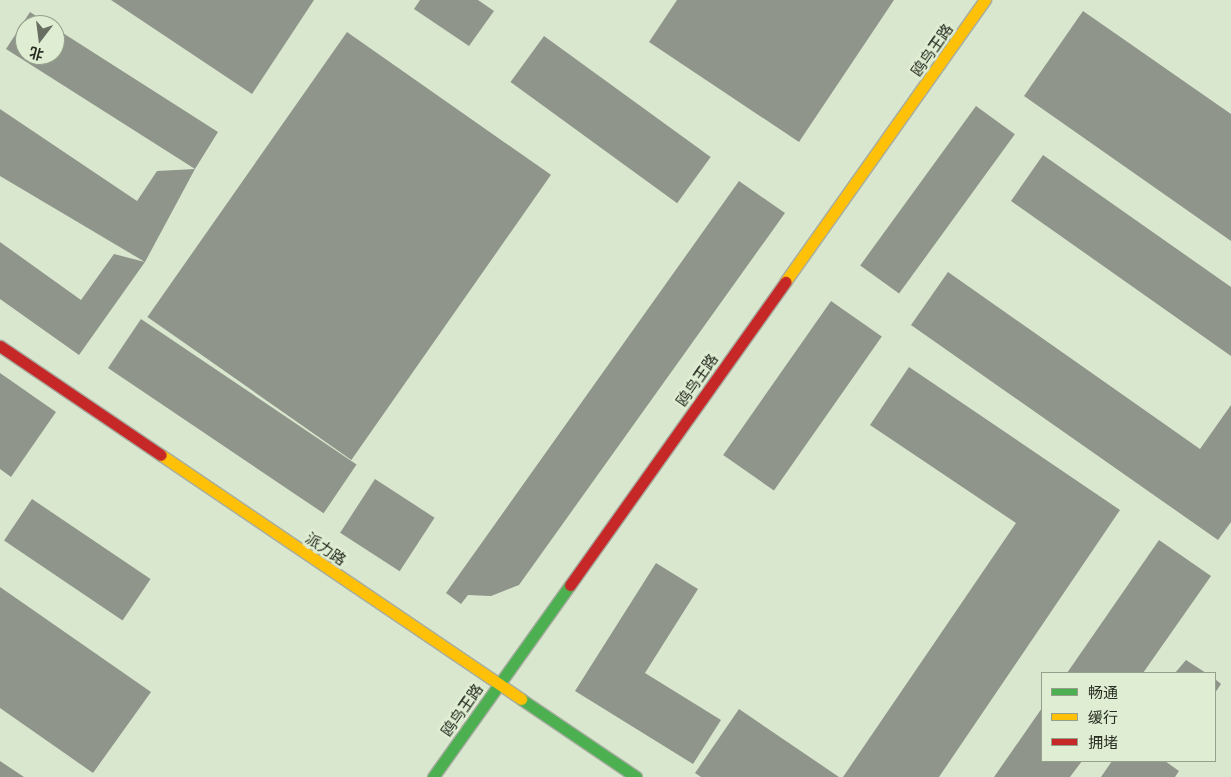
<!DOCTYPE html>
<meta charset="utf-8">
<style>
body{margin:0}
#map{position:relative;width:1231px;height:777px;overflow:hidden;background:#e0e8d9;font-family:Manrope,"Noto Sans SC",sans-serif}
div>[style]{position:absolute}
.built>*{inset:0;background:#dae7cf}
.building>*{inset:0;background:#8f958a;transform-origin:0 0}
.roads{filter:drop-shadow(1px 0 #a6aca0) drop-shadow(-1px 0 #a6aca0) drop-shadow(0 1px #a6aca0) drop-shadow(0 -1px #a6aca0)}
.fast>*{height:11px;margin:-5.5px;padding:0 5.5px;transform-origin:5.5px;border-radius:5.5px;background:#4caf50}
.slow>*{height:11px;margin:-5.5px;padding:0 5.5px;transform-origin:5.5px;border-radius:5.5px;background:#ffc107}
.jam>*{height:11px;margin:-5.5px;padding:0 5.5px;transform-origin:5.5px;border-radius:5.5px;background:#c62828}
span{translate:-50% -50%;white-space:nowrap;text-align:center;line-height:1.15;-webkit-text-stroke:5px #dfeed3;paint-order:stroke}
.street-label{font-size:15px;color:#272c22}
.legend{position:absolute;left:1041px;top:672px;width:175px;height:90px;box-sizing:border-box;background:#dfeed3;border:1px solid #95a08c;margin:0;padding:6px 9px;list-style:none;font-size:15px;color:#272c22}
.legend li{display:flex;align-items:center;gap:10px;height:25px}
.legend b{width:25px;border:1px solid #95a08c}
.north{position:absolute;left:15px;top:15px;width:50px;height:50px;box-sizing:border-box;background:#dfeed3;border:1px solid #95a08c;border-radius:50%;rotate:195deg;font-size:14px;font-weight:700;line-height:20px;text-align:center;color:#272c22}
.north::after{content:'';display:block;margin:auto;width:18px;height:22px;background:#686e62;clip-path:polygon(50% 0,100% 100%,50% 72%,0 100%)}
</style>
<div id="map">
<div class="built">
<div style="clip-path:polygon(evenodd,0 0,1231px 0,1231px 777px,0 777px,0 0,25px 25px,55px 25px,55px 55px,25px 55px,25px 25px,0 0,1042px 673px,1215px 673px,1215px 761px,1042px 761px,1042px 673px)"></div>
</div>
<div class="building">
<div style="clip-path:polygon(111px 0,314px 0,252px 94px)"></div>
<div style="clip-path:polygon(420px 0,478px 0,494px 11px,469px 46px,414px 9px)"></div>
<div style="clip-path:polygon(677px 0,894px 0,799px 142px,649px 42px)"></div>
<div style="clip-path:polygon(1083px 11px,1231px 114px,1231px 241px,1024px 96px)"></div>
<div style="clip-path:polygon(30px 12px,50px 25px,25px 25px,25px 55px,55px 55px,55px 28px,218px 132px,195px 169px,6px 49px)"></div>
<div style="left:347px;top:32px;width:249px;height:348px;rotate:35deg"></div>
<div style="left:544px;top:36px;width:206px;height:57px;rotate:36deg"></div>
<div style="left:976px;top:106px;width:48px;height:197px;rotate:36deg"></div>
<div style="clip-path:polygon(0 109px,137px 201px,157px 171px,195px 169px,145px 262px,79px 355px,0 299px,0 242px,81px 300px,114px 254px,145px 262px,0 176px)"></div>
<div style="clip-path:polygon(1043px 155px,1231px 287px,1231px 356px,1011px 201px)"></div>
<div style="clip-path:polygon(739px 181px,785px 213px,519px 585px,491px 596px,468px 595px,461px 604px,446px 593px)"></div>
<div style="clip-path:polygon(948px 272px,1200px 449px,1231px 405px,1231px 522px,1218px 540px,911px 325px)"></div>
<div style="left:831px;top:301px;width:62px;height:188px;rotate:35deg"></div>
<div style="left:141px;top:319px;width:260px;height:59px;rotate:34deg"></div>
<div style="clip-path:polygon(909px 367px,1120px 510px,939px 777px,843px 777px,1016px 523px,870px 425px)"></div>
<div style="clip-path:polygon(0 373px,56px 412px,11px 477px,0 469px)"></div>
<div style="left:375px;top:479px;width:71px;height:64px;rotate:33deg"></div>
<div style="left:32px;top:499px;width:143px;height:50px;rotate:34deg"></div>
<div style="clip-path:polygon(1159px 540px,1211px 576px,1143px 673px,1067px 673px)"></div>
<div style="clip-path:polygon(656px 563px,698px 589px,645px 673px,721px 720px,693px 764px,575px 691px)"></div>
<div style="clip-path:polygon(0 587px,151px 692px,93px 773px,0 708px)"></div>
<div style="clip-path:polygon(1186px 660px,1206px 673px,1175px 673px)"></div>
<div style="clip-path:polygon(1215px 679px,1221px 684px,1215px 693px)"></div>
<div style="clip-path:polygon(1042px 708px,1042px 761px,1082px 761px,1070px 777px,994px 777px)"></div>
<div style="clip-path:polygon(739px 709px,839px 777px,701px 777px,695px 773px)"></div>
<div style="clip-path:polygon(0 761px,24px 777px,0 777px)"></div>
<div style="clip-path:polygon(1112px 761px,1165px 761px,1179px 771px,1175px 777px,1101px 777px)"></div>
</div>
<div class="roads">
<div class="fast">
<div style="left:521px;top:699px;width:139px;rotate:34.1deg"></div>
<div style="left:433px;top:777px;width:236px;rotate:-54.5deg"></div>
</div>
<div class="slow">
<div style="left:785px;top:282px;width:346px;rotate:-54.7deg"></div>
<div style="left:161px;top:455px;width:435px;rotate:34.1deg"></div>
</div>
<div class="jam">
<div style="left:0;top:346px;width:194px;rotate:34.1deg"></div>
<div style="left:570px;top:585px;width:372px;rotate:-54.6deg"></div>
</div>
</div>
<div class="street-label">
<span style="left:932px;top:50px;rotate:-55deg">鸥鸟王路</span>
<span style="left:697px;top:380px;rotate:-55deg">鸥鸟王路</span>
<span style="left:326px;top:549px;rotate:34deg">派力路</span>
<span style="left:462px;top:710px;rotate:-55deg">鸥鸟王路</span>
</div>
<ul class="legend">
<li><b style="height:6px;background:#4caf50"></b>畅通</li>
<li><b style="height:6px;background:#ffc107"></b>缓行</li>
<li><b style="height:6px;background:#c62828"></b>拥堵</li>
</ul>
<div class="north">北</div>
</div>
